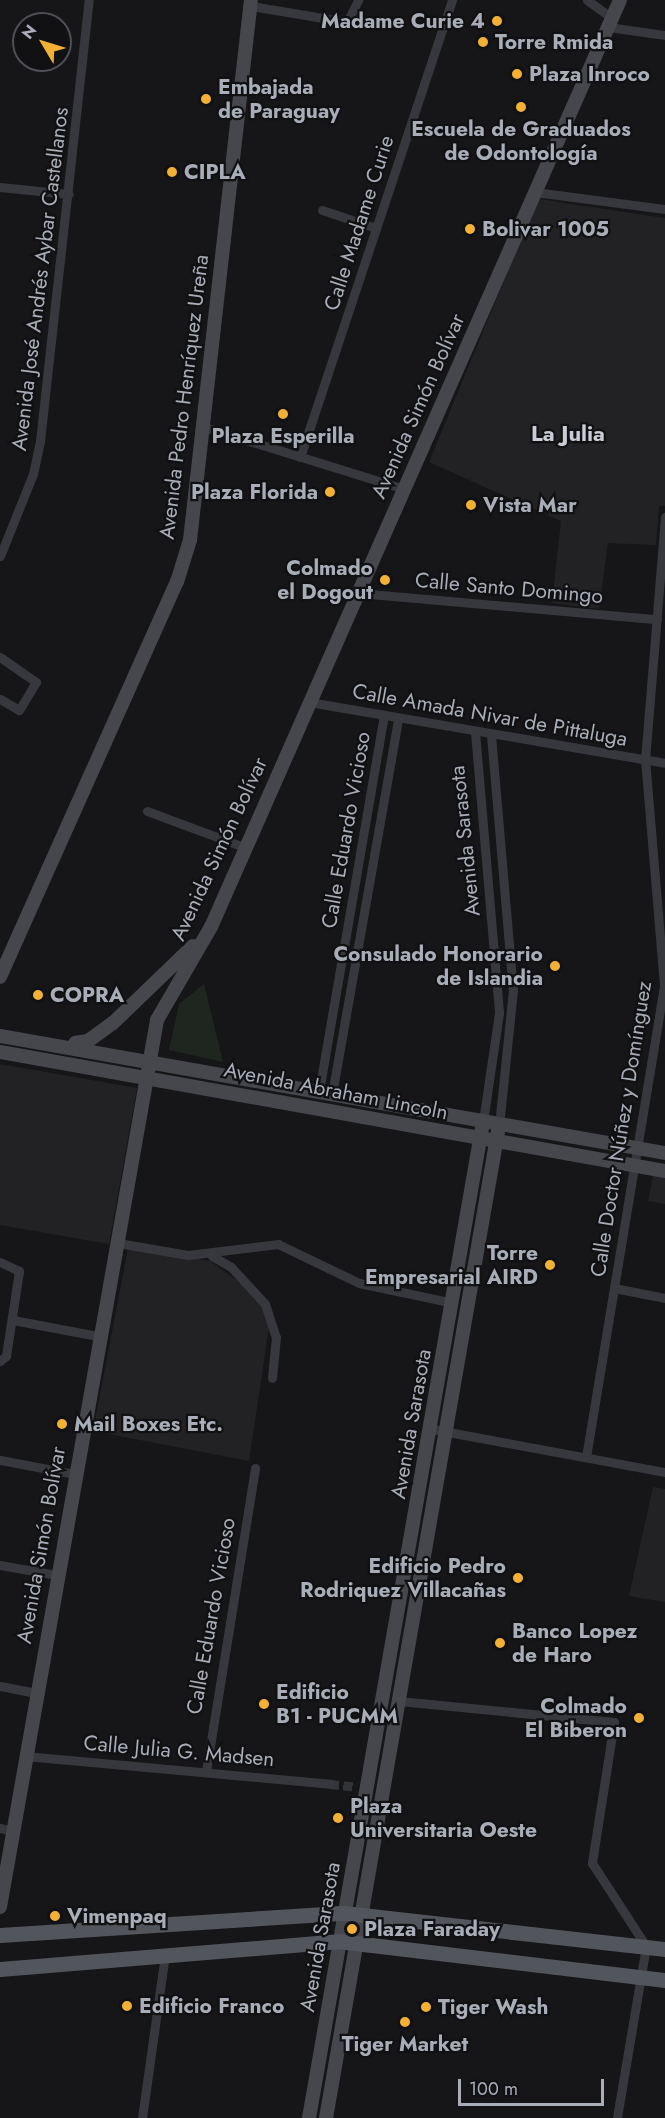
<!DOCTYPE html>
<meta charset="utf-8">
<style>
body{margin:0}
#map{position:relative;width:665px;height:2118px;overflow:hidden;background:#161618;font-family:Jost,sans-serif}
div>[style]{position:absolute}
.built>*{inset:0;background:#222225}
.green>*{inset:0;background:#1e261f}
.minor-tunnel>*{height:9px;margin-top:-4.5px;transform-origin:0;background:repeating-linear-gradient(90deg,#333438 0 9px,transparent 0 13.5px)}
.minor>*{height:9px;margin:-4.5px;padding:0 4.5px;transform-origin:4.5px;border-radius:4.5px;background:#37383d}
.secondary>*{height:14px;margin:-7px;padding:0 7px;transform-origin:7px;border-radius:7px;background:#45474d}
.primary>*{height:15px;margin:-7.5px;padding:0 7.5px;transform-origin:7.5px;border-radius:7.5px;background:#53555c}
.dots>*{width:16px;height:16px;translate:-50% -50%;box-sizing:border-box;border:3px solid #111113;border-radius:50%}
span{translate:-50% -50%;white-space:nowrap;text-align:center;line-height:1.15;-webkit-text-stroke:4.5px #111113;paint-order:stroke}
.poi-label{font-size:21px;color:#a8adb8;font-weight:700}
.right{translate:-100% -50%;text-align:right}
.left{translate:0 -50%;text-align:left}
.street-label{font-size:21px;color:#a8adb8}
.neighbourhood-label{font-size:22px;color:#c9ccd4;font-weight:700}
.north{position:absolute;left:12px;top:12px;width:60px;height:60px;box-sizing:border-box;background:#111113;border:2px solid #4d4f55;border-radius:50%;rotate:308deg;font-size:16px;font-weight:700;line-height:24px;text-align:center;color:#a8adb8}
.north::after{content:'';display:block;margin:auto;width:21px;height:27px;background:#f2b134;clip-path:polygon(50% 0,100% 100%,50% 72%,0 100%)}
.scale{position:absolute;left:458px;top:2079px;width:146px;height:27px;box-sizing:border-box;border:3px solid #a8adb8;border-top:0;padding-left:8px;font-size:18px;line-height:21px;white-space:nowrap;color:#a8adb8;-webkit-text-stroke:4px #111113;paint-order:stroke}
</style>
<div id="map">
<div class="built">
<div style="clip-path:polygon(538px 199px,665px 218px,665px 506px,659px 506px,656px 545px,608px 543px,599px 609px,552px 603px,561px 521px,429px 462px)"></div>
<div style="clip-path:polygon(0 1064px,137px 1088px,109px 1244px,0 1225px)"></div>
<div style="clip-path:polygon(653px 1175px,665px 1177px,665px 1204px,648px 1201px)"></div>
<div style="clip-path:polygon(128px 1248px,210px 1261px,246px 1287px,263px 1308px,269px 1328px,249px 1461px,93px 1431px)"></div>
<div style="clip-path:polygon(653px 1487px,665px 1489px,665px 1602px,629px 1596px)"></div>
</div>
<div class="green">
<div style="clip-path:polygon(204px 984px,223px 1062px,169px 1050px,179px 1004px)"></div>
</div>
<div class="minor-tunnel">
<div style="left:330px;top:1784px;width:27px;rotate:6deg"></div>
</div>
<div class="minor">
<div style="left:587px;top:0;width:31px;rotate:36deg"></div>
<div style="left:251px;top:6px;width:97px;rotate:9.5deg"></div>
<div style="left:347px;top:22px;width:25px;rotate:-63deg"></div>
<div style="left:608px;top:27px;width:58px;rotate:8deg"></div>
<div style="left:0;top:187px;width:69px;rotate:5.8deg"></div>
<div style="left:535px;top:192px;width:131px;rotate:7.5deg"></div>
<div style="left:322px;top:210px;width:57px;rotate:18.4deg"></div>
<div style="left:204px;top:427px;width:209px;rotate:17.2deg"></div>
<div style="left:300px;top:457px;width:482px;rotate:-71.6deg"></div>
<div style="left:0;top:556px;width:88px;rotate:-68.1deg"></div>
<div style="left:33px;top:474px;width:34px;rotate:-78deg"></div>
<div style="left:40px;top:441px;width:444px;rotate:-83.7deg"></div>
<div style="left:358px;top:593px;width:300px;rotate:5deg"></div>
<div style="left:0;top:657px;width:44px;rotate:34.8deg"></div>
<div style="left:36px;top:682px;width:33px;rotate:121deg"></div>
<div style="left:19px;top:710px;width:22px;rotate:-150deg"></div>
<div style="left:309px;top:702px;width:361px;rotate:9.7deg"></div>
<div style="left:475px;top:732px;width:282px;rotate:85.1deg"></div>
<div style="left:499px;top:1013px;width:110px;rotate:98.4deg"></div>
<div style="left:491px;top:735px;width:256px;rotate:85.1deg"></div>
<div style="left:513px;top:990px;width:137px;rotate:95.9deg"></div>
<div style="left:147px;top:811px;width:103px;rotate:20.4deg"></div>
<div style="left:319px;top:1091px;width:381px;rotate:-80.2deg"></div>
<div style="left:332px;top:1094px;width:382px;rotate:-80deg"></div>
<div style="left:118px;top:1243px;width:71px;rotate:9.7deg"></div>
<div style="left:188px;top:1255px;width:91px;rotate:-7deg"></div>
<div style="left:278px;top:1244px;width:90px;rotate:25.7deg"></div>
<div style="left:359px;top:1283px;width:96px;rotate:12deg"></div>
<div style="left:212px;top:1256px;width:22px;rotate:30deg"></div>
<div style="left:231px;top:1267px;width:50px;rotate:47.4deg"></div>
<div style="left:265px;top:1304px;width:35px;rotate:72deg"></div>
<div style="left:276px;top:1337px;width:41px;rotate:95.6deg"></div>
<div style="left:0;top:1262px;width:21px;rotate:25deg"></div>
<div style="left:19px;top:1271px;width:86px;rotate:98.7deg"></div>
<div style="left:6px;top:1356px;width:8px;rotate:140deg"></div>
<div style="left:614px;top:1288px;width:52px;rotate:11.1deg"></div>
<div style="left:13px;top:1320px;width:86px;rotate:10.7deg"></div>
<div style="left:432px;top:1429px;width:237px;rotate:10.5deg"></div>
<div style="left:586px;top:1457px;width:478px;rotate:-80.6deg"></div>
<div style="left:664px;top:985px;width:226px;rotate:-94.8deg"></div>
<div style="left:645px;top:760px;width:244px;rotate:-85.3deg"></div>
<div style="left:0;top:1460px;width:75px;rotate:10.7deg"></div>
<div style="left:0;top:1565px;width:58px;rotate:10deg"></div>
<div style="left:0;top:1686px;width:38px;rotate:11deg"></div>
<div style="left:399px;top:1701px;width:216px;rotate:5.6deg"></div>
<div style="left:614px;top:1722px;width:143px;rotate:98.9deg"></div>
<div style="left:592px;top:1863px;width:99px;rotate:57deg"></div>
<div style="left:646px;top:1946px;width:174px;rotate:99.6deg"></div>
<div style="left:25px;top:1756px;width:306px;rotate:5.2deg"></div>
<div style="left:206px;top:1771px;width:307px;rotate:-80.8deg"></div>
<div style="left:0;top:1828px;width:13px;rotate:13deg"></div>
<div style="left:142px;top:2118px;width:165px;rotate:-82deg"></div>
</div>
<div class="secondary">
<div style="left:0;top:977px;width:433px;rotate:-65.9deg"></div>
<div style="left:177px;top:582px;width:44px;rotate:-72.8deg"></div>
<div style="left:190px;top:540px;width:543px;rotate:-83.56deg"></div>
<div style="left:0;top:1036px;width:675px;rotate:9.98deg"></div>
<div style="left:75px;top:1043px;width:13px;rotate:-9deg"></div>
<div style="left:88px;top:1041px;width:31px;rotate:-36deg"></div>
<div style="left:113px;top:1023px;width:111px;rotate:-43.9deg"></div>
<div style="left:0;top:1052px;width:676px;rotate:10.15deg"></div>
<div style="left:0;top:1907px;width:901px;rotate:-79.96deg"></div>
<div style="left:157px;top:1020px;width:108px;rotate:-59.9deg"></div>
<div style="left:211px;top:927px;width:1013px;rotate:-66.19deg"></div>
<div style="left:309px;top:2118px;width:1011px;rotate:-80.09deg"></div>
<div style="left:326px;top:2118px;width:1007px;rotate:-80.11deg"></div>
</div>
<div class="primary">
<div style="left:0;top:1935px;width:345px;rotate:-3.7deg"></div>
<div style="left:344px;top:1913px;width:323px;rotate:6.4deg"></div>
<div style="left:0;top:1969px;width:339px;rotate:-4.7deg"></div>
<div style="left:338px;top:1941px;width:329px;rotate:6.8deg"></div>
</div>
<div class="dots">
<div style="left:497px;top:21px;background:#f2b134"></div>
<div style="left:483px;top:42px;background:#f2b134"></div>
<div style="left:517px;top:74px;background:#f2b134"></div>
<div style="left:206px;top:99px;background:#f2b134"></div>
<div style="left:521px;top:107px;background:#f2b134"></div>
<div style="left:172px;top:172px;background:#f2b134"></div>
<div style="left:470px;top:229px;background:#f2b134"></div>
<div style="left:283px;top:414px;background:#f2b134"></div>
<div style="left:330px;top:492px;background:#f2b134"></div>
<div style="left:471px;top:505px;background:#f2b134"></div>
<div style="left:385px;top:580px;background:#f2b134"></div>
<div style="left:555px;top:966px;background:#f2b134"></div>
<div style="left:38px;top:995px;background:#f2b134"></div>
<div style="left:550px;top:1265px;background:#f2b134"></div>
<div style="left:62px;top:1424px;background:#f2b134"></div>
<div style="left:518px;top:1578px;background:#f2b134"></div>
<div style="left:500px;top:1643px;background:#f2b134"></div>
<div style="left:264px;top:1704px;background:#f2b134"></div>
<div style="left:639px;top:1718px;background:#f2b134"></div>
<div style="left:338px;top:1818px;background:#f2b134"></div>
<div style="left:55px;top:1916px;background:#f2b134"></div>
<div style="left:352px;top:1929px;background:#f2b134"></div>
<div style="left:127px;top:2006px;background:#f2b134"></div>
<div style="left:426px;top:2007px;background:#f2b134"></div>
<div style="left:405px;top:2022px;background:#f2b134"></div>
</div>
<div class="poi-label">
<span class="right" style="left:485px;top:21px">Madame Curie 4</span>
<span class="left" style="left:495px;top:42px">Torre Rmida</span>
<span class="left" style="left:529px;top:74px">Plaza Inroco</span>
<span class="left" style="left:218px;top:99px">Embajada<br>de Paraguay</span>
<span style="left:521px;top:141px">Escuela de Graduados<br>de Odontología</span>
<span class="left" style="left:184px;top:172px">CIPLA</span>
<span class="left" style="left:482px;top:229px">Bolivar 1005</span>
<span style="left:283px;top:436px">Plaza Esperilla</span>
<span class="right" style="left:318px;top:492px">Plaza Florida</span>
<span class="left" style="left:483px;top:505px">Vista Mar</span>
<span class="right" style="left:373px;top:580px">Colmado<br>el Dogout</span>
<span class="right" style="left:543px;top:966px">Consulado Honorario<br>de Islandia</span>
<span class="left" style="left:50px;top:995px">COPRA</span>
<span class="right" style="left:538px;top:1265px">Torre<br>Empresarial AIRD</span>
<span class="left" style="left:74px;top:1424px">Mail Boxes Etc.</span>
<span class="right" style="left:506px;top:1578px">Edificio Pedro<br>Rodriquez Villacañas</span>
<span class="left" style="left:512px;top:1643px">Banco Lopez<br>de Haro</span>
<span class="left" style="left:276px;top:1704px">Edificio<br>B1 - PUCMM</span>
<span class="right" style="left:627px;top:1718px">Colmado<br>El Biberon</span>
<span class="left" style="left:350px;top:1818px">Plaza<br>Universitaria Oeste</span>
<span class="left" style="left:67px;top:1916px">Vimenpaq</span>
<span class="left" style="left:364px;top:1929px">Plaza Faraday</span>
<span class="left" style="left:139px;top:2006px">Edificio Franco</span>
<span class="left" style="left:438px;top:2007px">Tiger Wash</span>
<span style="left:405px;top:2044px">Tiger Market</span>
</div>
<div class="street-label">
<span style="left:359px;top:223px;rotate:-72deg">Calle Madame Curie</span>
<span style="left:40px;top:279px;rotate:-83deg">Avenida José Andrés Aybar Castellanos</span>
<span style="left:184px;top:397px;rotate:-83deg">Avenida Pedro Henríquez Ureña</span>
<span style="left:418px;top:406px;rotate:-66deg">Avenida Simón Bolívar</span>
<span style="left:509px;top:588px;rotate:5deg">Calle Santo Domingo</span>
<span style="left:490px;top:715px;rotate:10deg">Calle Amada Nivar de Pittaluga</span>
<span style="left:346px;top:830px;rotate:-80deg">Calle Eduardo Vicioso</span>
<span style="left:465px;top:841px;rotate:-96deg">Avenida Sarasota</span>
<span style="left:219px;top:849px;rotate:-65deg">Avenida Simón Bolívar</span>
<span style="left:336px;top:1091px;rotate:11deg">Avenida Abraham Lincoln</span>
<span style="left:621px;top:1129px;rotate:-81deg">Calle Doctor Núñez y Domínguez</span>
<span style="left:411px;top:1424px;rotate:-80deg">Avenida Sarasota</span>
<span style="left:41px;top:1545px;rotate:-80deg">Avenida Simón Bolívar</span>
<span style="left:211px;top:1616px;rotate:-80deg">Calle Eduardo Vicioso</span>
<span style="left:179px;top:1751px;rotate:5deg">Calle Julia G. Madsen</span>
<span style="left:320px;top:1937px;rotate:-80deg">Avenida Sarasota</span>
</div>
<div class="neighbourhood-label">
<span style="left:568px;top:434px">La Julia</span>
</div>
<div class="north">N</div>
<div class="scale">100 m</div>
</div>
